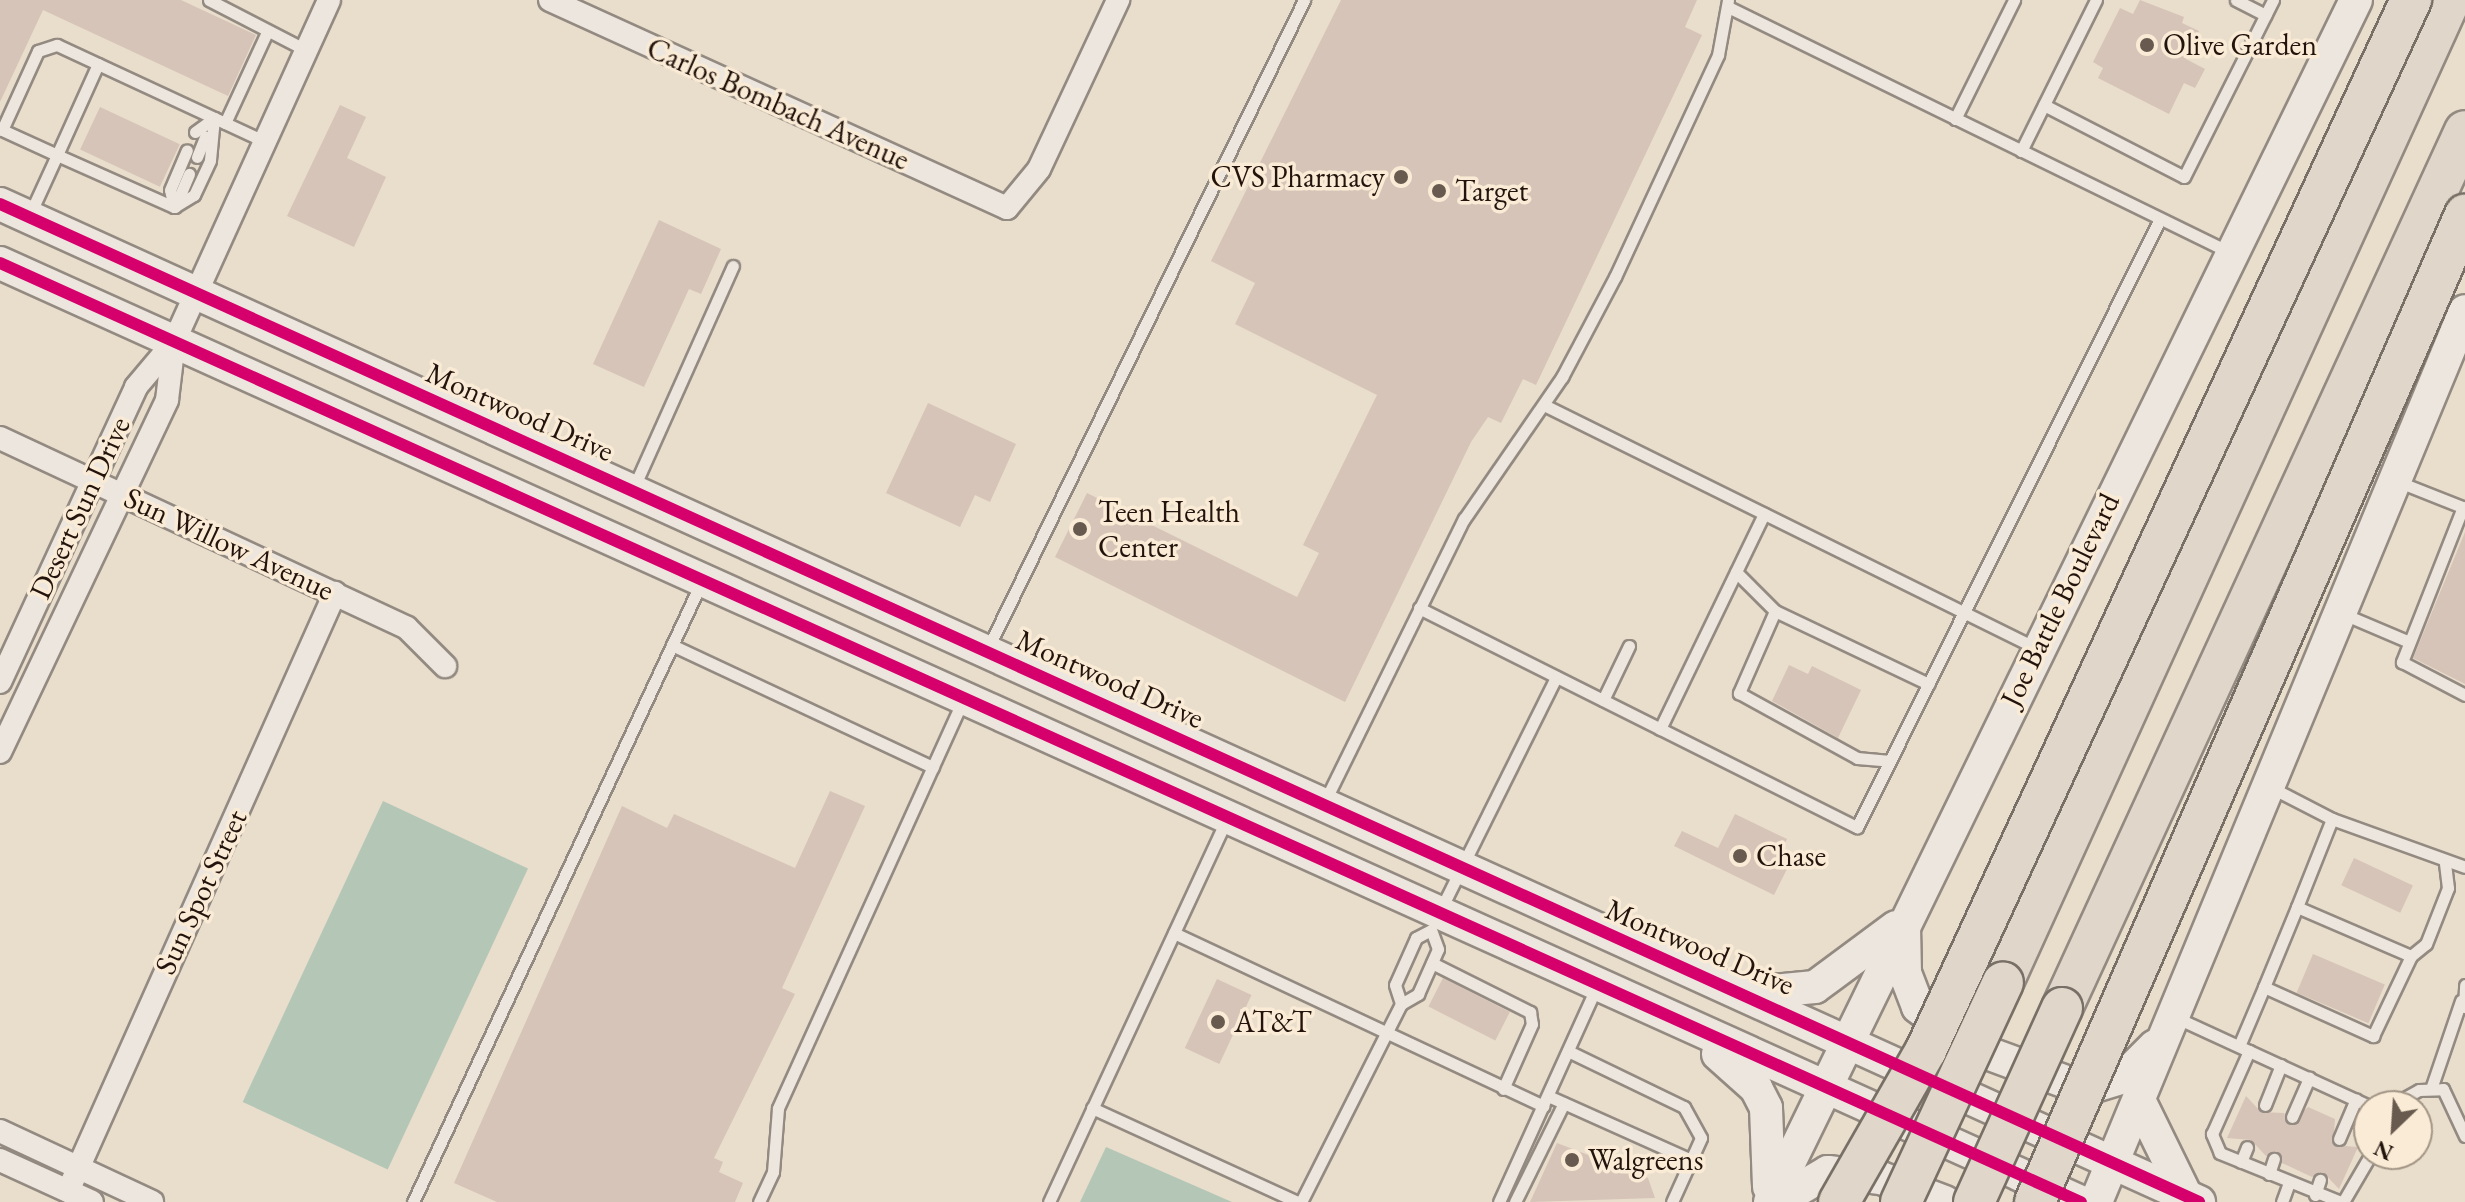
<!DOCTYPE html>
<style>
body{margin:0}
#map{position:relative;width:2465px;height:1202px;overflow:hidden;background:#e9ddcc;font-family:"EB Garamond",serif}
div>[style]{position:absolute}
.water>*{inset:0;background:#b4c7b6;transform-origin:0 0}
.building>*{inset:0;background:#d6c4b8;transform-origin:0 0}
.roads{filter:drop-shadow(2px 0 #938a81) drop-shadow(-2px 0 #938a81) drop-shadow(0 2px #938a81) drop-shadow(0 -2px #938a81)}
.lane>*{height:11px;margin:-5.5px;padding:0 5.5px;transform-origin:5.5px;border-radius:5.5px;background:#ece6de}
.street>*{height:22px;margin:-11px;padding:0 11px;transform-origin:11px;border-radius:11px;background:#ece6de}
.secondary>*{height:32px;margin:-16px;padding:0 16px;transform-origin:16px;border-radius:16px;background:#ece6de}
.highway>*{height:40px;margin:-20px;padding:0 20px;transform-origin:20px;border-radius:20px;background:#e0d6c9}
.bridges{filter:drop-shadow(2px 0 #787066) drop-shadow(-2px 0 #787066) drop-shadow(0 2px #787066) drop-shadow(0 -2px #787066)}
.highway-bridge>*{height:40px;margin:-20px;padding:0 20px;transform-origin:20px;border-radius:20px;background:#e0d6c9}
.cycleway>*{height:12px;margin:-6px;padding:0 6px;transform-origin:6px;border-radius:6px;background:#d6006c}
.dots>*{width:22px;height:22px;translate:-50% -50%;box-sizing:border-box;border:4px solid #f9ebd5;border-radius:50%}
span{translate:-50% -50%;white-space:nowrap;text-align:center;line-height:1.15;-webkit-text-stroke:7px #f9ebd5;paint-order:stroke}
.poi-label{font-size:30px;color:#22130c}
.left{translate:0 -50%;text-align:left}
.right{translate:-100% -50%;text-align:right}
.street-label{font-size:30px;color:#22130c}
.north{position:absolute;left:2353px;top:1090px;width:80px;height:80px;box-sizing:border-box;background:#f9ebd5;border:2px solid #a39585;border-radius:50%;rotate:205deg;font-size:22px;font-weight:700;line-height:32px;text-align:center;color:#22130c}
.north::after{content:'';display:block;margin:auto;width:28px;height:36px;background:#685a4f;clip-path:polygon(50% 0,100% 100%,50% 72%,0 100%)}
</style>
<div id="map">
<div class="water">
<div style="left:383px;top:801px;width:160px;height:332px;rotate:25deg"></div>
<div style="clip-path:polygon(1106px 1147px,1232px 1202px,1080px 1202px)"></div>
</div>
<div class="building">
<div style="clip-path:polygon(0 0,181px 0,256px 35px,228px 96px,43px 10px,0 102px)"></div>
<div style="clip-path:polygon(1341px 0,1697px 0,1685px 27px,1702px 35px,1536px 385px,1523px 379px,1501px 423px,1488px 417px,1471px 442px,1345px 702px,1055px 557px,1087px 493px,1297px 597px,1319px 553px,1303px 545px,1377px 395px,1235px 324px,1255px 283px,1211px 261px)"></div>
<div style="clip-path:polygon(2140px 0,2184px 17px,2182px 23px,2199px 31px,2186px 59px,2205px 69px,2195px 88px,2184px 83px,2169px 114px,2098px 78px,2103px 68px,2093px 62px,2120px 8px,2133px 14px)"></div>
<div style="clip-path:polygon(340px 105px,366px 117px,347px 158px,386px 177px,354px 247px,287px 216px)"></div>
<div style="left:100px;top:107px;width:88px;height:47px;rotate:25deg"></div>
<div style="clip-path:polygon(659px 220px,721px 249px,701px 294px,689px 289px,644px 387px,593px 364px)"></div>
<div style="clip-path:polygon(928px 403px,1016px 444px,990px 502px,975px 495px,960px 527px,886px 493px)"></div>
<div style="clip-path:polygon(2465px 532px,2465px 684px,2413px 658px)"></div>
<div style="clip-path:polygon(1789px 665px,1808px 674px,1812px 666px,1861px 690px,1838px 738px,1772px 701px)"></div>
<div style="clip-path:polygon(830px 791px,865px 806px,782px 988px,795px 994px,714px 1158px,723px 1162px,719px 1172px,743px 1183px,735px 1202px,497px 1202px,454px 1183px,622px 806px,667px 828px,674px 814px,795px 868px)"></div>
<div style="clip-path:polygon(1735px 814px,1787px 839px,1780px 854px,1792px 859px,1774px 895px,1674px 846px,1682px 831px,1718px 848px)"></div>
<div style="left:2354px;top:858px;width:65px;height:30px;rotate:25deg"></div>
<div style="left:2313px;top:954px;width:78px;height:42px;rotate:23deg"></div>
<div style="left:1443px;top:978px;width:75px;height:32px;rotate:27deg"></div>
<div style="left:1217px;top:979px;width:38px;height:76px;rotate:25deg"></div>
<div style="clip-path:polygon(2246px 1096px,2261px 1112px,2284px 1113px,2289px 1125px,2308px 1107px,2335px 1119px,2333px 1145px,2358px 1147px,2339px 1189px,2323px 1172px,2312px 1177px,2282px 1163px,2277px 1151px,2266px 1156px,2251px 1140px,2227px 1138px)"></div>
<div style="clip-path:polygon(1557px 1143px,1648px 1178px,1655px 1198px,1530px 1202px)"></div>
</div>
<div class="roads">
<div class="lane">
<div style="left:209px;top:0;width:109px;rotate:27.3deg"></div>
<div style="left:2236px;top:0;width:33px;rotate:27deg"></div>
<div style="left:1728px;top:7px;width:560px;rotate:26.06deg"></div>
<div style="left:98px;top:64px;width:100px;rotate:114.3deg"></div>
<div style="left:57px;top:155px;width:128px;rotate:24deg"></div>
<div style="left:2044px;top:105px;width:157px;rotate:27.2deg"></div>
<div style="left:2184px;top:177px;width:198px;rotate:-63.3deg"></div>
<div style="left:1955px;top:119px;width:133px;rotate:-63.6deg"></div>
<div style="left:225px;top:123px;width:100px;rotate:-65.2deg"></div>
<div style="left:0;top:129px;width:63px;rotate:24.5deg"></div>
<div style="left:57px;top:155px;width:65px;rotate:114.6deg"></div>
<div style="left:2px;top:130px;width:87px;rotate:-65.5deg"></div>
<div style="left:38px;top:51px;width:20px;rotate:-18deg"></div>
<div style="left:57px;top:45px;width:228px;rotate:24.9deg"></div>
<div style="left:195px;top:132px;width:24px;rotate:-36deg"></div>
<div style="left:2021px;top:151px;width:169px;rotate:-63.6deg"></div>
<div style="left:197px;top:157px;width:22px;rotate:-68deg"></div>
<div style="left:174px;top:207px;width:23px;rotate:-31deg"></div>
<div style="left:194px;top:195px;width:38px;rotate:-65deg"></div>
<div style="left:210px;top:160px;width:42px;rotate:-84.6deg"></div>
<div style="left:174px;top:207px;width:17px;rotate:-103deg"></div>
<div style="left:170px;top:190px;width:43px;rotate:-67deg"></div>
<div style="left:175px;top:207px;width:36px;rotate:-67deg"></div>
<div style="left:1544px;top:405px;width:549px;rotate:26.28deg"></div>
<div style="left:2399px;top:482px;width:71px;rotate:21.5deg"></div>
<div style="left:634px;top:487px;width:242px;rotate:-65.9deg"></div>
<div style="left:2463px;top:507px;width:167px;rotate:111.5deg"></div>
<div style="left:2402px;top:662px;width:71px;rotate:27.6deg"></div>
<div style="left:1736px;top:572px;width:55px;rotate:45deg"></div>
<div style="left:1775px;top:611px;width:170px;rotate:25.4deg"></div>
<div style="left:1419px;top:608px;width:490px;rotate:26.6deg"></div>
<div style="left:1857px;top:827px;width:679px;rotate:-63.51deg"></div>
<div style="left:1775px;top:611px;width:90px;rotate:113.7deg"></div>
<div style="left:1739px;top:693px;width:135px;rotate:28.8deg"></div>
<div style="left:1857px;top:758px;width:33px;rotate:5deg"></div>
<div style="left:2341px;top:613px;width:72px;rotate:23deg"></div>
<div style="left:672px;top:645px;width:288px;rotate:25.1deg"></div>
<div style="left:988px;top:648px;width:721px;rotate:-64deg"></div>
<div style="left:1603px;top:700px;width:60px;rotate:-64.3deg"></div>
<div style="left:1660px;top:729px;width:239px;rotate:-64.2deg"></div>
<div style="left:2272px;top:788px;width:68px;rotate:27.3deg"></div>
<div style="left:2332px;top:819px;width:141px;rotate:19.8deg"></div>
<div style="left:1324px;top:803px;width:317px;rotate:-63.8deg"></div>
<div style="left:1464px;top:519px;width:173px;rotate:-55.4deg"></div>
<div style="left:1562px;top:377px;width:113px;rotate:-62.1deg"></div>
<div style="left:1615px;top:277px;width:245px;rotate:-65.1deg"></div>
<div style="left:1718px;top:55px;width:56px;rotate:-79.7deg"></div>
<div style="left:2332px;top:819px;width:95px;rotate:111.7deg"></div>
<div style="left:2297px;top:907px;width:124px;rotate:23.3deg"></div>
<div style="left:2411px;top:956px;width:19px;rotate:-39deg"></div>
<div style="left:2426px;top:944px;width:60px;rotate:-68.6deg"></div>
<div style="left:2448px;top:888px;width:26px;rotate:-97deg"></div>
<div style="left:2297px;top:907px;width:87px;rotate:112.4deg"></div>
<div style="left:2264px;top:987px;width:120px;rotate:24.2deg"></div>
<div style="left:2373px;top:1036px;width:89px;rotate:-64.6deg"></div>
<div style="left:1441px;top:909px;width:259px;rotate:-63.6deg"></div>
<div style="left:1174px;top:933px;width:408px;rotate:25.1deg"></div>
<div style="left:1432px;top:963px;width:110px;rotate:26.6deg"></div>
<div style="left:1530px;top:1012px;width:12px;rotate:81deg"></div>
<div style="left:1532px;top:1024px;width:71px;rotate:114deg"></div>
<div style="left:2464px;top:1007px;width:22px;rotate:-87deg"></div>
<div style="left:2177px;top:1018px;width:79px;rotate:24.6deg"></div>
<div style="left:2239px;top:1046px;width:64px;rotate:-67deg"></div>
<div style="left:1568px;top:1051px;width:129px;rotate:25.8deg"></div>
<div style="left:1684px;top:1107px;width:35px;rotate:61deg"></div>
<div style="left:1701px;top:1138px;width:70px;rotate:114.4deg"></div>
<div style="left:2432px;top:1086px;width:90px;rotate:-71.2deg"></div>
<div style="left:1548px;top:1096px;width:157px;rotate:24.1deg"></div>
<div style="left:2265px;top:1105px;width:43px;rotate:-68.2deg"></div>
<div style="left:2390px;top:1106px;width:33px;rotate:-29deg"></div>
<div style="left:2419px;top:1090px;width:24px;rotate:-2deg"></div>
<div style="left:2443px;top:1089px;width:52px;rotate:64.9deg"></div>
<div style="left:1092px;top:1108px;width:226px;rotate:24.6deg"></div>
<div style="left:2292px;top:1117px;width:43px;rotate:-66.4deg"></div>
<div style="left:2339px;top:1139px;width:43px;rotate:-67deg"></div>
<div style="left:2241px;top:1162px;width:16px;rotate:-68deg"></div>
<div style="left:2269px;top:1174px;width:16px;rotate:-72deg"></div>
<div style="left:2315px;top:1195px;width:16px;rotate:-72deg"></div>
<div style="left:413px;top:1202px;width:683px;rotate:-65.05deg"></div>
<div style="left:759px;top:1202px;width:33px;rotate:-65deg"></div>
<div style="left:773px;top:1172px;width:64px;rotate:-85.5deg"></div>
<div style="left:778px;top:1108px;width:446px;rotate:-65.6deg"></div>
<div style="left:1049px;top:1202px;width:421px;rotate:-65.1deg"></div>
<div style="left:1301px;top:1202px;width:222px;rotate:-63.2deg"></div>
<div style="left:1401px;top:1004px;width:20px;rotate:-30deg"></div>
<div style="left:1418px;top:994px;width:49px;rotate:-66deg"></div>
<div style="left:1438px;top:949px;width:20px;rotate:-110deg"></div>
<div style="left:1431px;top:930px;width:17px;rotate:152deg"></div>
<div style="left:1416px;top:938px;width:51px;rotate:114.1deg"></div>
<div style="left:1395px;top:985px;width:20px;rotate:72deg"></div>
<div style="left:1499px;top:1202px;width:235px;rotate:-65.6deg"></div>
<div style="left:1515px;top:1202px;width:110px;rotate:-63.7deg"></div>
<div style="left:2282px;top:1202px;width:20px;rotate:-70deg"></div>
<div style="left:2341px;top:1202px;width:131px;rotate:-158deg"></div>
<div style="left:2220px;top:1153px;width:21px;rotate:-113deg"></div>
<div style="left:2212px;top:1134px;width:91px;rotate:-66deg"></div>
<div style="left:2249px;top:1051px;width:132px;rotate:24.6deg"></div>
<div style="left:2343px;top:1202px;width:56px;rotate:-59.7deg"></div>
</div>
<div class="street">
<div style="left:550px;top:0;width:502px;rotate:24.47deg"></div>
<div style="left:1007px;top:208px;width:50px;rotate:-50.6deg"></div>
<div style="left:1039px;top:169px;width:187px;rotate:-64.9deg"></div>
<div style="left:0;top:438px;width:449px;rotate:25deg"></div>
<div style="left:407px;top:628px;width:54px;rotate:45deg"></div>
<div style="left:0;top:682px;width:325px;rotate:-65.2deg"></div>
<div style="left:136px;top:387px;width:59px;rotate:-49.8deg"></div>
<div style="left:0;top:752px;width:390px;rotate:-64.6deg"></div>
<div style="left:167px;top:400px;width:58px;rotate:-83.1deg"></div>
<div style="left:174px;top:342px;width:375px;rotate:-65.6deg"></div>
<div style="left:0;top:1131px;width:168px;rotate:25deg"></div>
<div style="left:0;top:1160px;width:101px;rotate:24.5deg"></div>
<div style="left:68px;top:1191px;width:655px;rotate:-65.94deg"></div>
</div>
<div class="secondary">
<div style="left:0;top:204px;width:2415px;rotate:24.41deg"></div>
<div style="left:0;top:263px;width:2283px;rotate:24.29deg"></div>
<div style="left:1904px;top:926px;width:47px;rotate:88.8deg"></div>
<div style="left:1905px;top:973px;width:36px;rotate:69deg"></div>
<div style="left:1918px;top:1007px;width:66px;rotate:37deg"></div>
<div style="left:1971px;top:1047px;width:121px;rotate:20.2deg"></div>
<div style="left:2085px;top:1089px;width:41px;rotate:-17.1deg"></div>
<div style="left:2124px;top:1077px;width:44px;rotate:-45deg"></div>
<div style="left:1751px;top:993px;width:64px;rotate:-5.4deg"></div>
<div style="left:1815px;top:987px;width:101px;rotate:-36.5deg"></div>
<div style="left:1718px;top:1054px;width:51px;rotate:41.8deg"></div>
<div style="left:1756px;top:1088px;width:22px;rotate:63deg"></div>
<div style="left:1766px;top:1108px;width:79px;rotate:87.8deg"></div>
<div style="left:2139px;top:1100px;width:107px;rotate:63.9deg"></div>
<div style="left:1770px;top:1202px;width:1337px;rotate:-64.01deg"></div>
<div style="left:1777px;top:1202px;width:59px;rotate:-30.5deg"></div>
<div style="left:1828px;top:1172px;width:53px;rotate:6.5deg"></div>
<div style="left:1881px;top:1178px;width:68px;rotate:20.6deg"></div>
<div style="left:2096px;top:1202px;width:964px;rotate:-67.5deg"></div>
</div>
<div class="highway">
<div style="left:2003px;top:982px;width:1079px;rotate:-65.53deg"></div>
<div style="left:2062px;top:1008px;width:965px;rotate:-65.32deg"></div>
</div>
</div>
<div class="bridges">
<div class="highway-bridge">
<div style="left:1839px;top:1202px;width:175px;rotate:-60.2deg"></div>
<div style="left:1926px;top:1050px;width:1157px;rotate:-65.21deg"></div>
<div style="left:1901px;top:1202px;width:242px;rotate:-65.1deg"></div>
<div style="left:1974px;top:1202px;width:213px;rotate:-65.6deg"></div>
<div style="left:2035px;top:1202px;width:1077px;rotate:-66.46deg"></div>
</div>
</div>
<div class="cycleway">
<div style="left:0;top:204px;width:2415px;rotate:24.41deg"></div>
<div style="left:0;top:263px;width:2283px;rotate:24.29deg"></div>
</div>
<div class="dots">
<div style="left:2147px;top:45px;background:#685a4f"></div>
<div style="left:1401px;top:177px;background:#685a4f"></div>
<div style="left:1439px;top:191px;background:#685a4f"></div>
<div style="left:1080px;top:529px;background:#685a4f"></div>
<div style="left:1740px;top:856px;background:#685a4f"></div>
<div style="left:1218px;top:1022px;background:#685a4f"></div>
<div style="left:1572px;top:1160px;background:#685a4f"></div>
</div>
<div class="poi-label">
<span class="left" style="left:2163px;top:45px">Olive Garden</span>
<span class="right" style="left:1385px;top:177px">CVS Pharmacy</span>
<span class="left" style="left:1455px;top:191px">Target</span>
<span class="left" style="left:1098px;top:529px">Teen Health<br>Center</span>
<span class="left" style="left:1756px;top:856px">Chase</span>
<span class="left" style="left:1234px;top:1022px">AT&amp;T</span>
<span class="left" style="left:1588px;top:1160px">Walgreens</span>
</div>
<div class="street-label">
<span style="left:778px;top:104px;rotate:24deg">Carlos Bombach Avenue</span>
<span style="left:520px;top:412px;rotate:24deg">Montwood Drive</span>
<span style="left:80px;top:508px;rotate:-65deg">Desert Sun Drive</span>
<span style="left:229px;top:544px;rotate:25deg">Sun Willow Avenue</span>
<span style="left:2060px;top:600px;rotate:-64deg">Joe Battle Boulevard</span>
<span style="left:1110px;top:679px;rotate:24deg">Montwood Drive</span>
<span style="left:201px;top:892px;rotate:-65deg">Sun Spot Street</span>
<span style="left:1700px;top:947px;rotate:23deg">Montwood Drive</span>
</div>
<div class="north">N</div>
</div>
